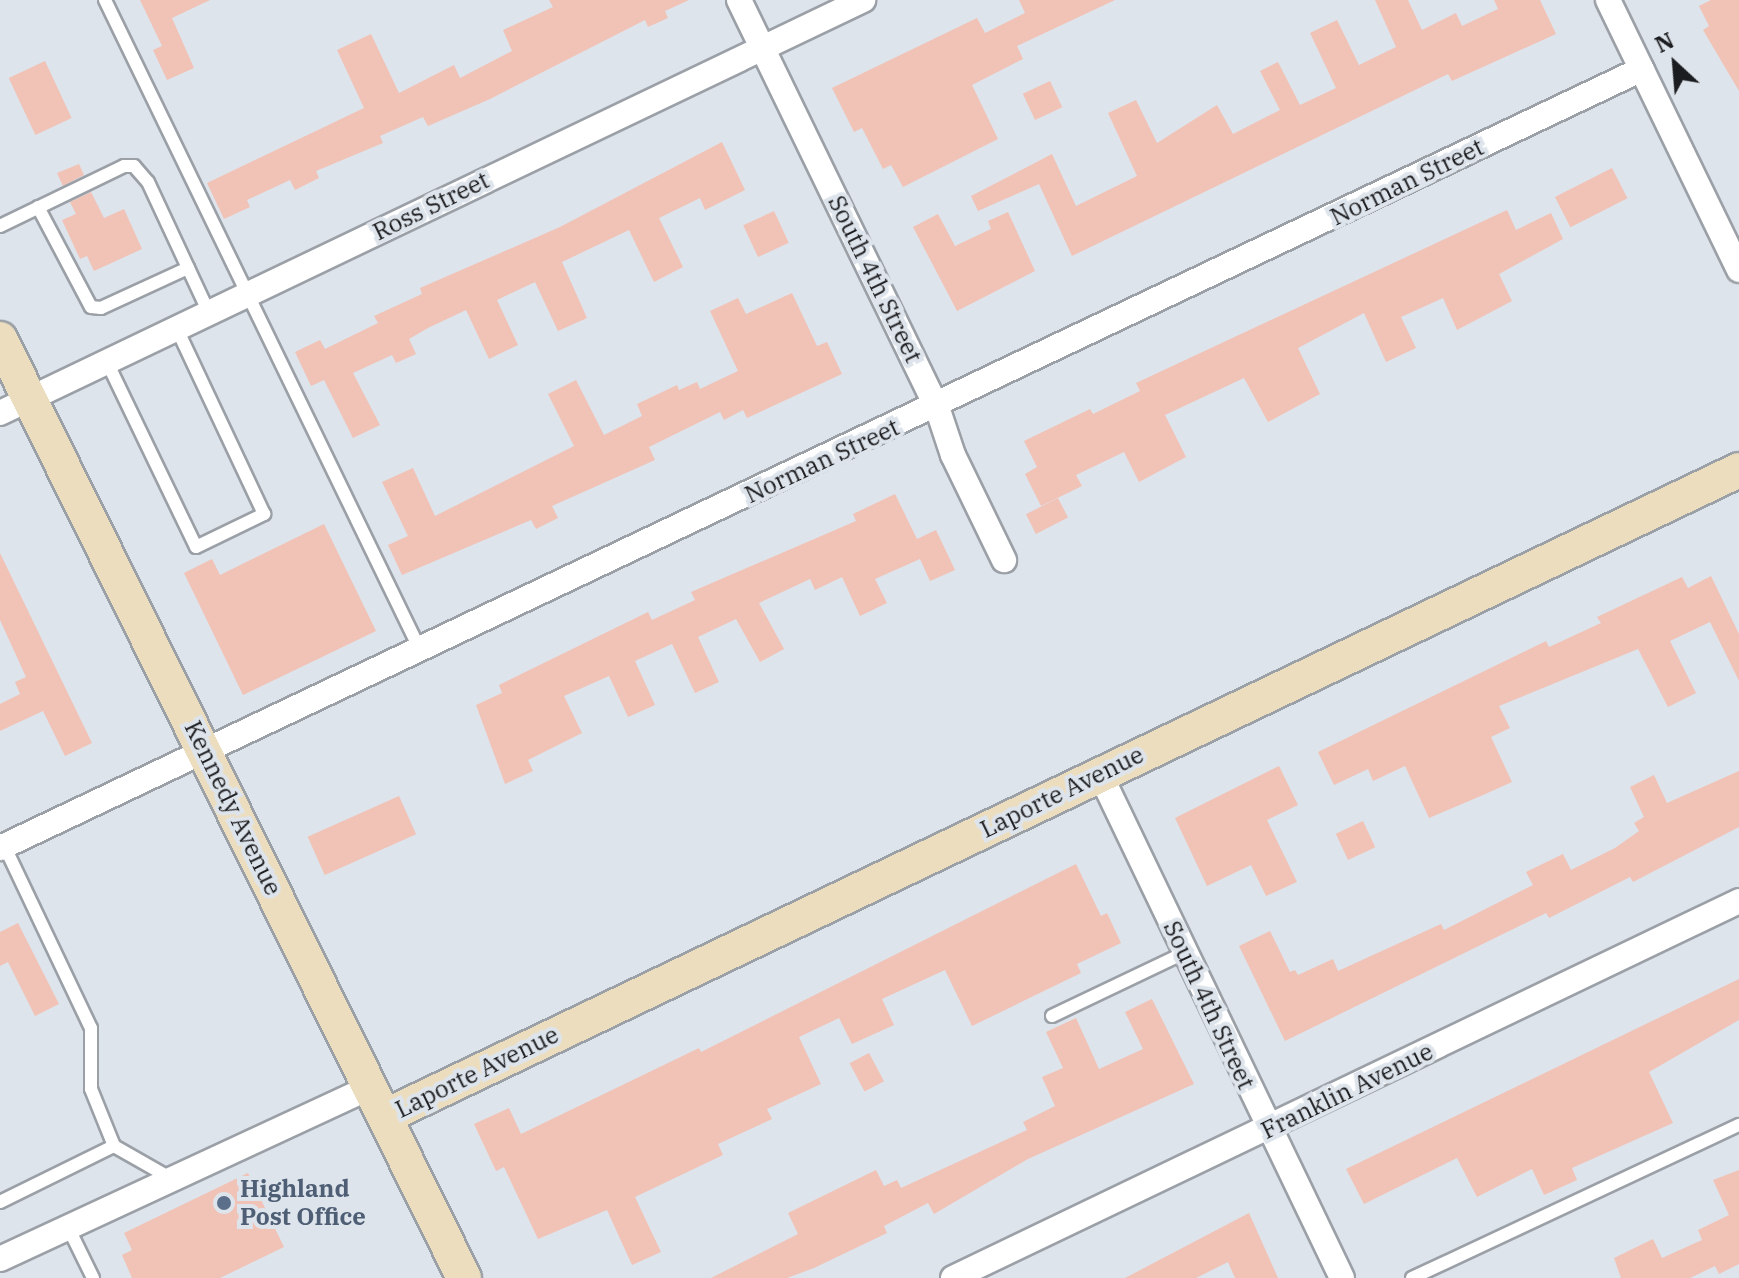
<!DOCTYPE html>
<style>
body{margin:0}
#map{position:relative;width:1739px;height:1278px;overflow:hidden;background:#dee4eb;font-family:"IBM Plex Serif",serif}
div>[style]{position:absolute}
.building>*{inset:0;background:#f1c2b6;transform-origin:0 0}
.roads{filter:drop-shadow(2px 0 #9ba0a7) drop-shadow(-2px 0 #9ba0a7) drop-shadow(0 2px #9ba0a7) drop-shadow(0 -2px #9ba0a7)}
.lane>*{height:12px;margin:-6px;padding:0 6px;transform-origin:6px;border-radius:6px;background:#fff}
.street>*{height:24px;margin:-12px;padding:0 12px;transform-origin:12px;border-radius:12px;background:#fff}
.secondary>*{height:34px;margin:-17px;padding:0 17px;transform-origin:17px;border-radius:17px;background:#ecddbe}
.dots>*{width:22px;height:22px;translate:-50% -50%;box-sizing:border-box;border:4px solid #dee4eb;border-radius:50%}
span{translate:-50% -50%;white-space:nowrap;text-align:center;line-height:1.15;-webkit-text-stroke:8px #dee4eb;paint-order:stroke}
.street-label{font-size:24px;color:#1b1c1f}
.service-label{font-size:24px;color:#4e5e75;font-weight:700}
.left{translate:0 -50%;text-align:left}
.north{position:absolute;left:1635px;top:24px;width:80px;height:80px;-webkit-text-stroke:6px #dee4eb;paint-order:stroke;rotate:334deg;font-size:22px;font-weight:700;line-height:32px;text-align:center;color:#1b1c1f}
.north::after{content:'';display:block;margin:auto;width:28px;height:36px;background:#1b1c1f;clip-path:polygon(50% 0,100% 100%,50% 72%,0 100%)}
</style>
<div id="map">
<div class="building">
<div style="clip-path:polygon(140px 0,210px 0,172px 18px,194px 68px,167px 80px,153px 50px,162px 46px)"></div>
<div style="clip-path:polygon(549px 0,689px 0,665px 11px,668px 18px,648px 27px,645px 20px,490px 99px,428px 126px,423px 117px,380px 136px,383px 143px,316px 171px,319px 178px,295px 190px,290px 180px,247px 200px,250px 207px,224px 219px,207px 183px,364px 108px,337px 50px,371px 34px,399px 93px,454px 65px,460px 78px,512px 51px,503px 30px,553px 7px)"></div>
<div style="clip-path:polygon(1019px 0,1115px 0,1017px 46px,1023px 59px,972px 85px,998px 139px,903px 187px,891px 165px,883px 169px,862px 128px,854px 132px,832px 88px,977px 18px,985px 33px,1025px 13px)"></div>
<div style="clip-path:polygon(1375px 0,1408px 0,1422px 30px,1456px 13px,1462px 26px,1498px 9px,1494px 0,1540px 0,1556px 34px,1452px 81px,1448px 74px,1072px 256px,1039px 184px,978px 211px,971px 196px,1052px 154px,1076px 206px,1137px 176px,1108px 113px,1136px 100px,1157px 143px,1217px 105px,1233px 134px,1280px 110px,1260px 71px,1278px 62px,1300px 105px,1336px 88px,1310px 33px,1337px 20px,1359px 65px,1396px 47px)"></div>
<div style="clip-path:polygon(1711px 0,1739px 0,1739px 91px,1703px 30px,1709px 26px,1699px 6px)"></div>
<div style="left:45px;top:61px;width:63px;height:40px;rotate:65deg"></div>
<div style="left:1050px;top:81px;width:29px;height:30px;rotate:65deg"></div>
<div style="clip-path:polygon(722px 142px,745px 190px,705px 210px,700px 198px,659px 218px,683px 267px,654px 282px,629px 230px,562px 262px,587px 318px,558px 331px,535px 282px,497px 300px,518px 345px,489px 359px,466px 310px,428px 328px,409px 339px,416px 354px,396px 363px,392px 355px,353px 373px,380px 425px,353px 438px,324px 380px,311px 386px,295px 352px,320px 340px,325px 349px,378px 323px,374px 316px,422px 294px,420px 288px,560px 227px)"></div>
<div style="clip-path:polygon(79px 164px,84px 175px,63px 186px,57px 173px)"></div>
<div style="left:1612px;top:168px;width:34px;height:64px;rotate:63deg"></div>
<div style="clip-path:polygon(91px 192px,104px 218px,124px 209px,142px 249px,94px 271px,87px 256px,80px 259px,62px 220px,76px 214px,70px 202px)"></div>
<div style="clip-path:polygon(1507px 210px,1516px 230px,1551px 213px,1563px 239px,1499px 274px,1512px 301px,1457px 330px,1443px 298px,1401px 317px,1416px 348px,1386px 362px,1364px 313px,1298px 348px,1320px 394px,1268px 422px,1244px 378px,1165px 415px,1186px 457px,1139px 482px,1124px 452px,1076px 475px,1082px 486px,1041px 506px,1025px 474px,1037px 467px,1024px 441px,1090px 409px,1093px 414px,1140px 391px,1136px 383px)"></div>
<div style="left:774px;top:211px;width:35px;height:34px;rotate:65deg"></div>
<div style="clip-path:polygon(1008px 212px,1035px 271px,957px 311px,913px 227px,938px 214px,955px 246px,991px 229px,988px 221px)"></div>
<div style="clip-path:polygon(792px 293px,817px 346px,827px 342px,842px 374px,747px 418px,743px 410px,724px 420px,720px 412px,649px 447px,655px 460px,552px 506px,558px 518px,536px 529px,531px 520px,402px 575px,388px 545px,408px 536px,382px 482px,413px 468px,435px 516px,574px 446px,548px 394px,576px 380px,604px 435px,642px 416px,637px 404px,677px 385px,679px 390px,697px 382px,700px 389px,738px 371px,710px 311px,738px 298px,746px 314px)"></div>
<div style="clip-path:polygon(895px 494px,917px 539px,936px 530px,955px 570px,930px 581px,920px 559px,875px 579px,887px 603px,860px 616px,842px 577px,815px 590px,810px 579px,759px 603px,784px 649px,760px 662px,736px 619px,698px 637px,719px 682px,695px 693px,672px 644px,635px 661px,655px 705px,628px 717px,609px 676px,564px 696px,582px 733px,528px 760px,533px 771px,505px 784px,476px 705px,502px 693px,499px 685px,648px 612px,652px 620px,695px 600px,691px 592px,856px 521px,853px 514px)"></div>
<div style="left:1058px;top:498px;width:22px;height:36px;rotate:63deg"></div>
<div style="clip-path:polygon(324px 524px,376px 631px,243px 695px,184px 573px,212px 559px,220px 575px)"></div>
<div style="clip-path:polygon(0 553px,92px 743px,65px 756px,43px 711px,0 731px,0 704px,20px 694px,15px 682px,26px 677px,0 620px)"></div>
<div style="clip-path:polygon(1711px 576px,1739px 634px,1739px 681px,1710px 622px,1670px 641px,1696px 693px,1668px 707px,1638px 649px,1499px 706px,1510px 728px,1491px 737px,1512px 782px,1483px 795px,1429px 818px,1405px 766px,1373px 781px,1368px 769px,1334px 785px,1318px 752px,1546px 641px,1549px 647px,1601px 623px,1597px 617px,1682px 577px,1688px 588px)"></div>
<div style="clip-path:polygon(1279px 766px,1298px 805px,1267px 820px,1297px 882px,1266px 896px,1251px 865px,1207px 886px,1175px 818px)"></div>
<div style="clip-path:polygon(1739px 771px,1739px 827px,1633px 882px,1630px 877px,1549px 918px,1546px 913px,1285px 1041px,1239px 946px,1270px 931px,1290px 972px,1295px 970px,1298px 975px,1333px 959px,1338px 971px,1441px 924px,1444px 930px,1533px 885px,1526px 872px,1563px 854px,1571px 870px,1615px 848px,1639px 831px,1634px 823px,1644px 817px,1630px 787px,1654px 775px,1667px 803px)"></div>
<div style="left:399px;top:796px;width:42px;height:100px;rotate:66deg"></div>
<div style="left:1363px;top:821px;width:29px;height:30px;rotate:65deg"></div>
<div style="clip-path:polygon(1076px 864px,1101px 916px,1107px 913px,1121px 943px,1077px 964px,1081px 973px,972px 1026px,945px 970px,882px 999px,894px 1025px,852px 1044px,839px 1018px,799px 1037px,821px 1084px,767px 1109px,772px 1119px,718px 1144px,723px 1155px,635px 1197px,661px 1252px,632px 1265px,607px 1210px,538px 1239px,504px 1167px,496px 1171px,474px 1124px,509px 1108px,521px 1134px,699px 1048px,701px 1052px)"></div>
<div style="clip-path:polygon(18px 923px,59px 1004px,35px 1016px,8px 962px,0 966px,0 932px)"></div>
<div style="clip-path:polygon(1739px 979px,1739px 1020px,1649px 1072px,1673px 1123px,1572px 1168px,1577px 1180px,1544px 1195px,1532px 1169px,1477px 1197px,1457px 1158px,1364px 1204px,1346px 1169px)"></div>
<div style="clip-path:polygon(1152px 999px,1194px 1084px,1028px 1159px,934px 1214px,928px 1203px,884px 1226px,887px 1233px,814px 1268px,787px 1278px,711px 1278px,798px 1234px,788px 1213px,876px 1170px,884px 1186px,897px 1180px,901px 1188px,1027px 1130px,1023px 1122px,1055px 1106px,1042px 1077px,1063px 1068px,1046px 1032px,1076px 1018px,1099px 1069px,1143px 1049px,1125px 1012px)"></div>
<div style="left:869px;top:1053px;width:32px;height:22px;rotate:62deg"></div>
<div style="clip-path:polygon(1739px 1170px,1739px 1264px,1719px 1274px,1715px 1266px,1690px 1278px,1621px 1278px,1614px 1258px,1653px 1239px,1662px 1258px,1702px 1240px,1698px 1230px,1729px 1215px,1713px 1180px)"></div>
<div style="clip-path:polygon(248px 1173px,284px 1247px,220px 1278px,132px 1278px,122px 1255px,132px 1250px,124px 1233px)"></div>
<div style="clip-path:polygon(1249px 1213px,1278px 1278px,1235px 1278px,1228px 1262px,1196px 1278px,1125px 1278px)"></div>
</div>
<div class="roads">
<div class="lane">
<div style="left:105px;top:0;width:722px;rotate:64.14deg"></div>
<div style="left:38px;top:207px;width:113px;rotate:62.1deg"></div>
<div style="left:91px;top:307px;width:10px;rotate:6deg"></div>
<div style="left:101px;top:308px;width:96px;rotate:-24.7deg"></div>
<div style="left:0;top:226px;width:138px;rotate:-25.8deg"></div>
<div style="left:124px;top:166px;width:10px"></div>
<div style="left:134px;top:166px;width:21px;rotate:49deg"></div>
<div style="left:148px;top:182px;width:145px;rotate:65deg"></div>
<div style="left:107px;top:362px;width:205px;rotate:64.3deg"></div>
<div style="left:196px;top:547px;width:76px;rotate:-25.9deg"></div>
<div style="left:264px;top:514px;width:204px;rotate:-115.2deg"></div>
<div style="left:3px;top:843px;width:205px;rotate:64.6deg"></div>
<div style="left:91px;top:1028px;width:61px;rotate:90deg"></div>
<div style="left:91px;top:1089px;width:61px;rotate:68deg"></div>
<div style="left:1052px;top:1016px;width:146px;rotate:-25.5deg"></div>
<div style="left:0;top:1202px;width:127px;rotate:-26.2deg"></div>
<div style="left:114px;top:1146px;width:67px;rotate:29.6deg"></div>
<div style="left:68px;top:1227px;width:57px;rotate:63.9deg"></div>
<div style="left:1412px;top:1278px;width:361px;rotate:-25.1deg"></div>
</div>
<div class="street">
<div style="left:739px;top:0;width:453px;rotate:64.1deg"></div>
<div style="left:937px;top:407px;width:51px;rotate:71.6deg"></div>
<div style="left:953px;top:455px;width:117px;rotate:64.1deg"></div>
<div style="left:1608px;top:0;width:300px;rotate:64.1deg"></div>
<div style="left:0;top:413px;width:957px;rotate:-25.57deg"></div>
<div style="left:1100px;top:774px;width:559px;rotate:64.35deg"></div>
<div style="left:0;top:848px;width:1817px;rotate:-25.38deg"></div>
<div style="left:0;top:1259px;width:409px;rotate:-24.9deg"></div>
<div style="left:953px;top:1278px;width:872px;rotate:-25.62deg"></div>
</div>
<div class="secondary">
<div style="left:0;top:339px;width:1047px;rotate:63.7deg"></div>
<div style="left:386px;top:1116px;width:1499px;rotate:-25.52deg"></div>
</div>
</div>
<div class="dots">
<div style="left:224px;top:1203px;background:#5c6f8a"></div>
</div>
<div class="street-label">
<span style="left:1407px;top:182px;rotate:-26deg">Norman Street</span>
<span style="left:431px;top:206px;rotate:-26deg">Ross Street</span>
<span style="left:875px;top:279px;rotate:64deg">South 4th Street</span>
<span style="left:822px;top:461px;rotate:-25deg">Norman Street</span>
<span style="left:1062px;top:792px;rotate:-26deg">Laporte Avenue</span>
<span style="left:233px;top:808px;rotate:64deg">Kennedy Avenue</span>
<span style="left:1209px;top:1005px;rotate:65deg">South 4th Street</span>
<span style="left:477px;top:1072px;rotate:-26deg">Laporte Avenue</span>
<span style="left:1347px;top:1091px;rotate:-26deg">Franklin Avenue</span>
</div>
<div class="service-label">
<span class="left" style="left:240px;top:1203px">Highland<br>Post Office</span>
</div>
<div class="north">N</div>
</div>
